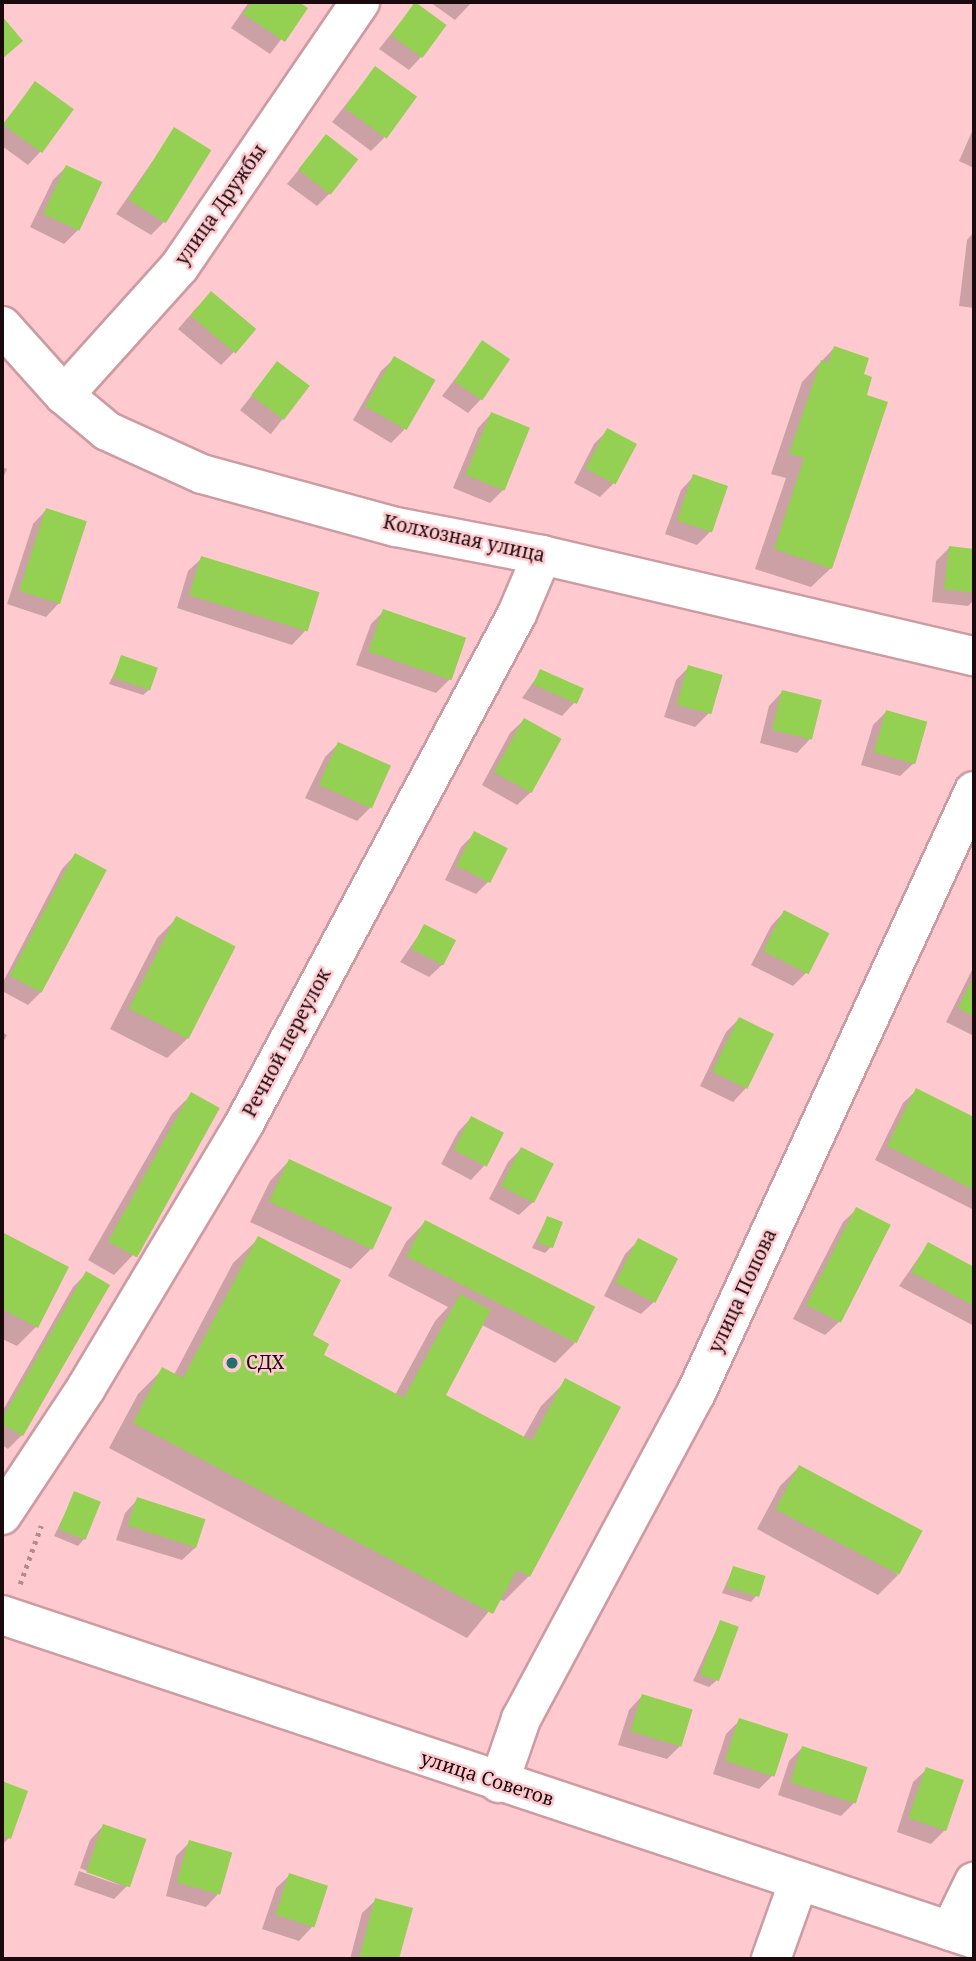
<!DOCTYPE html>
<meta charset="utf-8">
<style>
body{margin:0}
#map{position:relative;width:976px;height:1961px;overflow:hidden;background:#fecad0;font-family:"Noto Serif",serif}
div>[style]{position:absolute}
.shadow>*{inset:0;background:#0003;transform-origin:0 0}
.building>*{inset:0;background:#94d051;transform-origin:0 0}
.path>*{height:4.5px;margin-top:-2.25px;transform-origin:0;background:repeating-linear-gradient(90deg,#b48b90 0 3.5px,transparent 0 8.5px)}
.roads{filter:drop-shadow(2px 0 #cd9ca2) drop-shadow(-2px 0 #cd9ca2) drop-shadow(0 2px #cd9ca2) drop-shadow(0 -2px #cd9ca2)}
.minor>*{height:38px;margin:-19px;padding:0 19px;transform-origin:19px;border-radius:19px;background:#fff}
.major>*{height:38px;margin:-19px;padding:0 19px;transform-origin:19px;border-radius:19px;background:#fff}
.dots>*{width:19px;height:19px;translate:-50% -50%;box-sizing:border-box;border:4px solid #fecad0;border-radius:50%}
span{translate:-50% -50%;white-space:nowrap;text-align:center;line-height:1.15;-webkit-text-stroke:5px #fecad0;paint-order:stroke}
.street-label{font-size:19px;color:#1b0a0d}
.poi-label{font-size:19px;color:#1b0a0d}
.left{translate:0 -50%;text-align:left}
.frame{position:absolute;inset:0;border:4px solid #1b0a0d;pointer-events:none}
</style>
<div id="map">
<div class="shadow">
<div style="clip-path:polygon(249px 2px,296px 2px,305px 8px,270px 54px,231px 28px)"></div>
<div style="clip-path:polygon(430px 2px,472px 2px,455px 20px)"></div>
<div style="clip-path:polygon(415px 4px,422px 56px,409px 70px,379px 49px)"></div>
<div style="clip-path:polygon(375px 68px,384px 138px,371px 151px,332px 122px)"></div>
<div style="clip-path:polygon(35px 83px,41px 151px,28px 165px,2px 146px,2px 125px)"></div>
<div style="clip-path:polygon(974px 127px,974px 168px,959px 161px)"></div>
<div style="clip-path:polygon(175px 129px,164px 222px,151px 235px,116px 214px)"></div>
<div style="clip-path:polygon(326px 137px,331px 192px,317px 206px,287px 184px)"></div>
<div style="clip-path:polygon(66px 167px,78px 230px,64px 244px,30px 227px,53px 180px)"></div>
<div style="clip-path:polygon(974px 232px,974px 308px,959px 306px,967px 240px)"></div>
<div style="clip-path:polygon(198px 306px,234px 352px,221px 365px,178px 329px)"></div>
<div style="clip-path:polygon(483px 342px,481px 399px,468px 413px,442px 396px)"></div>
<div style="clip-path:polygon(834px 348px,861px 375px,865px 396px,831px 568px,811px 587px,755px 569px,786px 478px,771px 474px,802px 382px)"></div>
<div style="clip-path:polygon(395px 358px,404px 430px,391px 443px,353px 420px,381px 371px)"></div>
<div style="left:277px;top:363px;width:39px;height:60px;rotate:38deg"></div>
<div style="clip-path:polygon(491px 414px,503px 490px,490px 503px,453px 488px,478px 428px)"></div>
<div style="clip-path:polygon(608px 430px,613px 484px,600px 497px,574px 483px,594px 444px)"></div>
<div style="clip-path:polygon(2px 467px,7px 469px,2px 480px)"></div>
<div style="clip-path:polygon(694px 476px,710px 532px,697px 545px,665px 534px,681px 490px)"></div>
<div style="clip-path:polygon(46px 510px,59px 603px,46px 617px,7px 604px,33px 524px)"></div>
<div style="clip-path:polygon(949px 548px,974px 551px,974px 600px,968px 606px,932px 602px,936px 561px)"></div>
<div style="clip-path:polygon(202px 558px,305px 631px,292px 645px,177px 608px,188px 571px)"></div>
<div style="clip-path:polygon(384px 611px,450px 679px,436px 693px,356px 665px,371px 624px)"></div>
<div style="clip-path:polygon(122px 657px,150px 689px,143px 695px,109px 684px)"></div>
<div style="clip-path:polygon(689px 667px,709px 713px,695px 727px,664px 717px,676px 680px)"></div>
<div style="clip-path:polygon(541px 671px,575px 702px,562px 716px,522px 698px)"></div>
<div style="clip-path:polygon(782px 692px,810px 739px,797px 753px,760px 743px,769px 706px)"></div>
<div style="clip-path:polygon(886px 712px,914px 763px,900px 776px,861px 765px,873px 725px)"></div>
<div style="clip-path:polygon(524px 720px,531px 792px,517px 805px,482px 785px,510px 733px)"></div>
<div style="clip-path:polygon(338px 744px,370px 808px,357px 821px,305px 798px,325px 757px)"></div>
<div style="clip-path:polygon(475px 833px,489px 881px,476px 894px,445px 880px,461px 847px)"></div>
<div style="clip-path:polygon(75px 855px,42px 991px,28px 1005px,2px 991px,2px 984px,62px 869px)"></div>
<div style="clip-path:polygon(784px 912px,806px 973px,793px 986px,751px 965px,771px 926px)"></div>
<div style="clip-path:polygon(177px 918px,187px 1039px,167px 1058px,110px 1029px,157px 938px)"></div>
<div style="clip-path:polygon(425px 926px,443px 964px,429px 977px,400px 962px)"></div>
<div style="clip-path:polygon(974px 966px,974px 1036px,946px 1022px)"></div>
<div style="clip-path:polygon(739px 1019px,771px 1035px,746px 1088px,733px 1102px,700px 1086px,726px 1032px)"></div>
<div style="clip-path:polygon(2px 1032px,7px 1035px,2px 1044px)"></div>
<div style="clip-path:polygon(917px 1090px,974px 1119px,974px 1210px,875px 1160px,903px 1103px)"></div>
<div style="clip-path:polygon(192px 1094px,133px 1255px,114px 1275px,88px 1260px,172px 1114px)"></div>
<div style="clip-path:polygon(471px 1118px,484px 1166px,471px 1180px,441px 1164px,458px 1132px)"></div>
<div style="clip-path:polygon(521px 1149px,533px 1202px,519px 1215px,489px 1199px,508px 1162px)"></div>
<div style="clip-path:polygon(289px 1161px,371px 1249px,351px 1269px,250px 1222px,270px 1181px)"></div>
<div style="clip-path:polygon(857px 1209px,839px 1322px,825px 1335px,793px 1319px,843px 1222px)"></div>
<div style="clip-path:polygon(547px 1218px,551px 1247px,545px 1253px,532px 1248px)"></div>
<div style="clip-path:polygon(425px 1222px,575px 1343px,555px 1363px,482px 1325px,444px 1395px,523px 1438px,541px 1406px,566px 1381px,618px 1408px,529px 1576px,504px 1601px,499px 1599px,467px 1638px,109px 1448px,138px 1394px,163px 1369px,174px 1375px,233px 1263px,259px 1238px,321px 1356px,395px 1395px,435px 1321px,448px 1307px,388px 1276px,406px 1242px)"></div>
<div style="clip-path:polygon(2px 1234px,67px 1267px,36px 1327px,17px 1346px,2px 1339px)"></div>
<div style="clip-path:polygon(639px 1240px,655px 1301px,641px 1314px,604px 1296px,625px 1254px)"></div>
<div style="clip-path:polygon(928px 1244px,974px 1269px,974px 1326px,899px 1286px)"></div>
<div style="clip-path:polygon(87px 1273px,22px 1435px,8px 1449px,2px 1445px,2px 1412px,73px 1287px)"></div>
<div style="clip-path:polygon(799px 1467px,898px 1575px,878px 1595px,757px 1529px,780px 1486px)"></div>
<div style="clip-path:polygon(75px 1493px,84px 1539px,78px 1546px,54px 1536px)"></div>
<div style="clip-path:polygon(138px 1499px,196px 1547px,182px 1560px,116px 1540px,125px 1513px)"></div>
<div style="clip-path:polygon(733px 1568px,757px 1595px,751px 1602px,722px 1593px)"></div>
<div style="clip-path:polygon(720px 1622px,716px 1681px,709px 1687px,693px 1681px)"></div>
<div style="clip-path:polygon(642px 1696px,680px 1746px,667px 1759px,618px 1745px,629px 1710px)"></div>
<div style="clip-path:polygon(740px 1720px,772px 1776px,759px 1789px,713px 1774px,726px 1734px)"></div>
<div style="clip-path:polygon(802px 1748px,855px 1802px,841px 1816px,778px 1795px,789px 1761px)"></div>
<div style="clip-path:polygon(927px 1769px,945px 1830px,931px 1844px,897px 1832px,913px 1782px)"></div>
<div style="clip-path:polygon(2px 1783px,26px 1792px,9px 1838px,2px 1845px)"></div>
<div style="clip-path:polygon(103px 1826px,127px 1886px,114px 1899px,74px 1885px,79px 1871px,122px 1886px,80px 1868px,90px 1840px)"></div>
<div style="clip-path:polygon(190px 1842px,219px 1893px,206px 1907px,166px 1896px,176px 1856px)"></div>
<div style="clip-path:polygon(290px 1875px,312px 1927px,299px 1941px,262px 1929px,276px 1888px)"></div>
<div style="clip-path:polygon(376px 1900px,411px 1909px,397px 1959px,350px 1959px,362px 1913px)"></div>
</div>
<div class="building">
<div style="clip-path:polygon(252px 2px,299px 2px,308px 8px,285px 42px,243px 14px)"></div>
<div style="left:415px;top:2px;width:39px;height:41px;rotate:36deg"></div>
<div style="clip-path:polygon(2px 16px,23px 41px,2px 59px)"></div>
<div style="left:375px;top:66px;width:52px;height:52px;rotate:36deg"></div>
<div style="left:35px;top:81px;width:48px;height:54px;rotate:36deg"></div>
<div style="left:174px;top:127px;width:44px;height:86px;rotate:32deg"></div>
<div style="left:326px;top:134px;width:41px;height:45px;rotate:38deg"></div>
<div style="left:66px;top:165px;width:40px;height:54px;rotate:25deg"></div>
<div style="left:211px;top:291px;width:59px;height:32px;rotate:40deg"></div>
<div style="left:482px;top:340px;width:34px;height:50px;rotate:34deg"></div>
<div style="clip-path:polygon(834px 346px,869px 358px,864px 374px,872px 377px,867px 395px,888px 402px,832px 569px,774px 549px,804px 458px,789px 454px,821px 360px,828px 363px)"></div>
<div style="left:394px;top:356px;width:48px;height:58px;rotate:30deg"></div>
<div style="left:277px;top:361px;width:41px;height:43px;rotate:37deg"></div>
<div style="left:491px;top:412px;width:42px;height:68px;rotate:22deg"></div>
<div style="left:607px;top:428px;width:34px;height:46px;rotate:28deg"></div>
<div style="left:693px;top:474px;width:37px;height:49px;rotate:19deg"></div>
<div style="left:46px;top:508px;width:43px;height:87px;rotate:18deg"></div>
<div style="clip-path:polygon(949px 546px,974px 549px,974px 593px,944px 589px)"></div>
<div style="left:201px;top:556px;width:124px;height:41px;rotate:17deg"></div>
<div style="left:383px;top:609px;width:88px;height:45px;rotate:19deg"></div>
<div style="left:121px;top:655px;width:39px;height:24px;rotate:19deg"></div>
<div style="left:688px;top:665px;width:36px;height:41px;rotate:16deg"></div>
<div style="left:540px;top:669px;width:48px;height:17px;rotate:24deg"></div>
<div style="left:782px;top:690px;width:41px;height:41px;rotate:14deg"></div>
<div style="left:886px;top:710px;width:43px;height:44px;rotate:16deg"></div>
<div style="left:524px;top:718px;width:43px;height:62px;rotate:29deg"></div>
<div style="left:338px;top:742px;width:58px;height:47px;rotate:24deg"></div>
<div style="left:474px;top:831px;width:38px;height:39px;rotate:27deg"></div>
<div style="left:75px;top:853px;width:36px;height:139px;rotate:28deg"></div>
<div style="left:784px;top:910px;width:51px;height:46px;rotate:27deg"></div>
<div style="left:176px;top:916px;width:67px;height:104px;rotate:27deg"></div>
<div style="left:424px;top:924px;width:36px;height:28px;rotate:27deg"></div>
<div style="clip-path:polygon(974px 976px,974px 1017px,958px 1008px)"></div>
<div style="left:739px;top:1017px;width:39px;height:61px;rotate:26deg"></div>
<div style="clip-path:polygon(916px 1088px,974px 1117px,974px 1190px,887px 1146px)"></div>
<div style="left:191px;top:1092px;width:33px;height:171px;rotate:29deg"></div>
<div style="left:471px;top:1116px;width:37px;height:38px;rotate:27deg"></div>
<div style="left:521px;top:1147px;width:37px;height:44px;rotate:27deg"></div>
<div style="left:289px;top:1159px;width:114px;height:47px;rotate:25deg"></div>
<div style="left:856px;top:1207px;width:39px;height:110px;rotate:27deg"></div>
<div style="left:547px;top:1216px;width:17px;height:28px;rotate:21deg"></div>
<div style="left:425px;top:1220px;width:191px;height:41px;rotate:27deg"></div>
<div style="clip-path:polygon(2px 1232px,69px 1267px,38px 1328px,2px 1309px)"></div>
<div style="clip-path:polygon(258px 1236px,341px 1280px,313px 1335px,329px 1344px,324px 1355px,404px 1398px,460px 1294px,491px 1310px,446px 1395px,532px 1441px,565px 1378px,621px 1407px,530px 1577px,517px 1570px,493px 1614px,133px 1423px,162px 1367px,183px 1378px)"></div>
<div style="left:638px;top:1238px;width:45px;height:50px;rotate:27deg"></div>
<div style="clip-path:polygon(928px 1242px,974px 1267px,974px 1306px,911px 1272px)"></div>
<div style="clip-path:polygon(86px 1271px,110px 1285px,23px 1436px,2px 1424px,2px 1419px)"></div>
<div style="left:799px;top:1465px;width:140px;height:50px;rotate:28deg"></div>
<div style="left:74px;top:1491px;width:29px;height:41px;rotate:22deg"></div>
<div style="left:137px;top:1497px;width:72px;height:30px;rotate:18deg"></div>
<div style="left:733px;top:1566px;width:34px;height:22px;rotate:17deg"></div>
<div style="left:720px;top:1620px;width:20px;height:58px;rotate:20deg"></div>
<div style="left:642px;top:1694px;width:53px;height:39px;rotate:17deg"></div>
<div style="left:739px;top:1718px;width:52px;height:45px;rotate:18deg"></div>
<div style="left:802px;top:1746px;width:69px;height:38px;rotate:18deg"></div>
<div style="left:926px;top:1767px;width:40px;height:54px;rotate:19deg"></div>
<div style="clip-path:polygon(2px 1781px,28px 1791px,11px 1839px,2px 1835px)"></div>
<div style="left:103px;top:1824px;width:46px;height:51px;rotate:19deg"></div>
<div style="left:189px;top:1840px;width:45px;height:44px;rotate:16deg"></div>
<div style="left:289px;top:1873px;width:41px;height:44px;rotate:18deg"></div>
<div style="clip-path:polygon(375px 1898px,413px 1908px,399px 1959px,359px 1959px)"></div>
</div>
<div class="path">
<div style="left:20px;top:1584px;width:62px;rotate:-70.1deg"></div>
</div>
<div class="roads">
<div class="minor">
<div style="left:2px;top:326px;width:93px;rotate:48.1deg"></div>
<div style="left:64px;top:395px;width:56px;rotate:39.9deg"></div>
<div style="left:107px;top:431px;width:104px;rotate:24.4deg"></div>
<div style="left:202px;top:474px;width:201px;rotate:15.3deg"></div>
<div style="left:396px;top:527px;width:149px;rotate:10.9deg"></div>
<div style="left:542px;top:555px;width:444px;rotate:13.2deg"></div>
<div style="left:64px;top:395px;width:173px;rotate:-48deg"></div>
<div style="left:180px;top:266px;width:320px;rotate:-55.7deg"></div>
<div style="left:2px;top:1515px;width:152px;rotate:-56.5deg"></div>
<div style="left:86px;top:1388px;width:308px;rotate:-59.1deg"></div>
<div style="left:244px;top:1124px;width:578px;rotate:-61.84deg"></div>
<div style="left:517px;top:614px;width:64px;rotate:-67deg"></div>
<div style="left:499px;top:1783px;width:68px;rotate:-71deg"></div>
<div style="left:521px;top:1719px;width:370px;rotate:-61.8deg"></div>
<div style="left:696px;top:1393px;width:663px;rotate:-65.21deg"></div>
<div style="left:950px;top:1931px;width:55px;rotate:-63.9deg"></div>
</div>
<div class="major">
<div style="left:2px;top:1615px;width:1025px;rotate:18.43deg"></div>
<div style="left:771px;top:1959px;width:83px;rotate:-70.3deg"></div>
</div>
</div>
<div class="dots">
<div style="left:232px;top:1363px;background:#246f6b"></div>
</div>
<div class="street-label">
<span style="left:221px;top:205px;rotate:-55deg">улица Дружбы</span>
<span style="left:464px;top:539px;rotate:12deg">Колхозная улица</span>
<span style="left:287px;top:1043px;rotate:-62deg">Речной переулок</span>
<span style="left:743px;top:1291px;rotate:-65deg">улица Попова</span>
<span style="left:487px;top:1779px;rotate:18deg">улица Советов</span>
</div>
<div class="poi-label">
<span class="left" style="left:246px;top:1363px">СДХ</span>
</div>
<div class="frame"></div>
</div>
